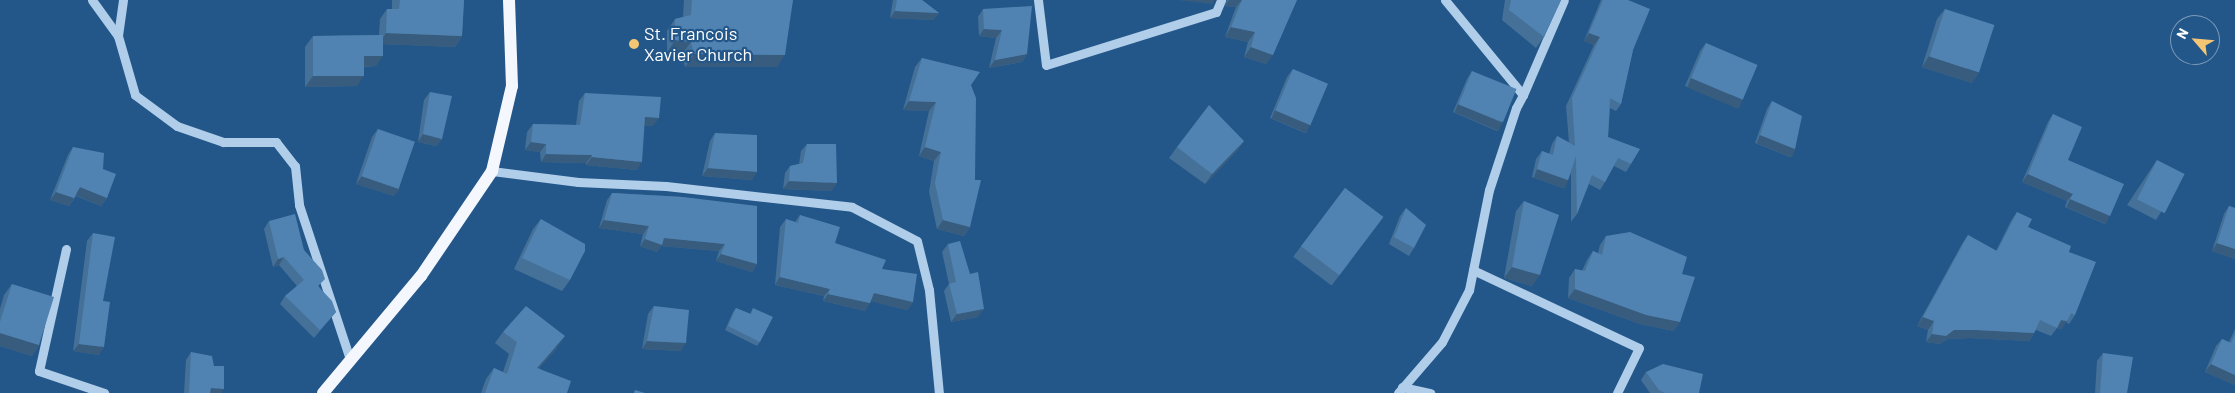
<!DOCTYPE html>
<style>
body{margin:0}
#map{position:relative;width:2235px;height:393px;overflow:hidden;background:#245789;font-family:Barlow,sans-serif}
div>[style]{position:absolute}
.minor>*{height:9px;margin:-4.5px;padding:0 4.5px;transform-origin:4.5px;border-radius:4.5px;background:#b0ceea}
.major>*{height:12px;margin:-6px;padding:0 6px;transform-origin:6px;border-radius:6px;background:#f4f8fe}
.wall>*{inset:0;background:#457199;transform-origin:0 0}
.shaded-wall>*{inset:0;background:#385c7d;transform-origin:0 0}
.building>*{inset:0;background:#5083b2;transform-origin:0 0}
.dots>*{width:14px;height:14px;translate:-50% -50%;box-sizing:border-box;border:2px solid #245789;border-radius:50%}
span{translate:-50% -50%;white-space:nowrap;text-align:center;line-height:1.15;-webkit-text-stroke:4.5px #245789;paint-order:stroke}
.poi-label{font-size:18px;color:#fff}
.left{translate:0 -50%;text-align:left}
.north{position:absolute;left:2170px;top:15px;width:50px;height:50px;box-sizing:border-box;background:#245789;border:1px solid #7c9ab8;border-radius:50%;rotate:297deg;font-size:14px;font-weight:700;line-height:20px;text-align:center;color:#fff}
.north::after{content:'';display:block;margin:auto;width:18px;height:22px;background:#f4c674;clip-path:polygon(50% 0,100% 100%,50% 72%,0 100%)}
</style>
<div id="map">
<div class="minor">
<div style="left:92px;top:0;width:44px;rotate:54.2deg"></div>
<div style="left:123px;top:0;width:36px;rotate:98deg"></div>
<div style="left:118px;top:36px;width:61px;rotate:73.9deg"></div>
<div style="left:135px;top:95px;width:52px;rotate:36.4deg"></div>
<div style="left:177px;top:126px;width:49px;rotate:19.2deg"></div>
<div style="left:223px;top:142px;width:53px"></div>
<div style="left:276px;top:142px;width:31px;rotate:52deg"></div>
<div style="left:295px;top:166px;width:39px;rotate:84deg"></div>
<div style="left:299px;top:205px;width:162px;rotate:71.7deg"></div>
<div style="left:1038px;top:0;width:65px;rotate:83deg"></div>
<div style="left:1046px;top:65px;width:178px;rotate:-17.3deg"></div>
<div style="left:1216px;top:12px;width:13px;rotate:-67deg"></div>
<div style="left:1523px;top:95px;width:103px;rotate:-66.7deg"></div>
<div style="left:492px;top:171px;width:87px;rotate:7.3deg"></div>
<div style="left:578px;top:182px;width:88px;rotate:2.6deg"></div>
<div style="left:666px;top:186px;width:187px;rotate:6.4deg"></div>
<div style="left:852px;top:207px;width:73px;rotate:27.6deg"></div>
<div style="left:917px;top:241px;width:50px;rotate:76.2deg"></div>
<div style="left:929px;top:290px;width:103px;rotate:84.5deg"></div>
<div style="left:66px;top:249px;width:125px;rotate:102.5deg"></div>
<div style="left:39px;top:371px;width:69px;rotate:18.7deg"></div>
<div style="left:1473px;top:270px;width:183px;rotate:25.2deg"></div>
<div style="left:1639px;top:348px;width:50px;rotate:116.1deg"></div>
<div style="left:1402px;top:387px;width:29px;rotate:12deg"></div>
<div style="left:1398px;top:393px;width:67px;rotate:-49.2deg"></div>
<div style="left:1442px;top:342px;width:59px;rotate:-62.6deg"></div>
<div style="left:1469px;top:290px;width:102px;rotate:-78.7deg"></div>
<div style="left:1489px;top:190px;width:86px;rotate:-71.8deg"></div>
<div style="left:1516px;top:108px;width:15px;rotate:-62deg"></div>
<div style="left:1523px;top:95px;width:123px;rotate:-129.4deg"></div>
</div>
<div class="major">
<div style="left:323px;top:393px;width:153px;rotate:-50.1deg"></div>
<div style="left:421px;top:276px;width:127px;rotate:-55.9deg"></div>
<div style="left:492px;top:171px;width:87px;rotate:-76.8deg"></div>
<div style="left:512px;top:86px;width:86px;rotate:-92deg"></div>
</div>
<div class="wall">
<div style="clip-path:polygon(392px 0,464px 0,462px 36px,455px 47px,383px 44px,376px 66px,364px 67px,357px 86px,305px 87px,305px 47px,313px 36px,379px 35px,380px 19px,387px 9px,392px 9px)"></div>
<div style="clip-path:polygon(684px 0,793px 0,777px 67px,685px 67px,682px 54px,667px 53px,667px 31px,675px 19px,683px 17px)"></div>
<div style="clip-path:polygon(893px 0,922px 0,939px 13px,933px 20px,890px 18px)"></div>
<div style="clip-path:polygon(1227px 0,1297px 0,1266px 64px,1244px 57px,1248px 42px,1225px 37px,1236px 7px,1225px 6px)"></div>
<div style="clip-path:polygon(1505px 0,1561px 0,1544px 37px,1536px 48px,1502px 20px)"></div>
<div style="clip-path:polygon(1601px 0,1628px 0,1633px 50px,1621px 104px,1616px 111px,1610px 108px,1608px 137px,1631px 164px,1626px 172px,1614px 166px,1605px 182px,1600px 190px,1589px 184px,1577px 214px,1571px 222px,1571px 173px,1568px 180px,1563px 188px,1532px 177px,1536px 159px,1542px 151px,1549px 154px,1552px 144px,1557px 136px,1569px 142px,1566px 106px,1594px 45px,1584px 41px)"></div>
<div style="clip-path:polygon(983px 9px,1027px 54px,1022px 62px,989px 68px,996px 38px,979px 36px,978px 17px)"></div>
<div style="clip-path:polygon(1945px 9px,1972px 83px,1922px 67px,1937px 19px)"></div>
<div style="clip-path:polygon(1706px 43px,1737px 108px,1685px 86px,1700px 51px)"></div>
<div style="clip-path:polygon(922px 58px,971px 85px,970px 227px,964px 236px,937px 229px,929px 192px,934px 161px,919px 156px,929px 111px,903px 110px,915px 67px)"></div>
<div style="clip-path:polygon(1293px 69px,1305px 133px,1270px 118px,1287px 77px)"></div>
<div style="clip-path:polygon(1472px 71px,1502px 123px,1497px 131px,1453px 112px,1467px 79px)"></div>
<div style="clip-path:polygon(430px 92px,442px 139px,436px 146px,418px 142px,424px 100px)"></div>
<div style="clip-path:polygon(585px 93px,653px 126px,644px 125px,637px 170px,586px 165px,586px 163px,541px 162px,540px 152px,525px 150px,527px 132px,533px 124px,576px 125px,579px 101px)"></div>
<div style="clip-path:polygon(1772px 101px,1795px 149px,1790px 157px,1755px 143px,1767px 109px)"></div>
<div style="clip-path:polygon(2053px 114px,2068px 160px,2105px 224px,2065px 207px,2067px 201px,2022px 182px,2048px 122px)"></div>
<div style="clip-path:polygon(378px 129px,394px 196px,356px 184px,372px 137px)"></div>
<div style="clip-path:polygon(715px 133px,752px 180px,702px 176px,710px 141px)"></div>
<div style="clip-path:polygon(1244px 141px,1236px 152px,1205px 184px,1169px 158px,1177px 147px)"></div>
<div style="clip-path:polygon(807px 144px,832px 191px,783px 189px,785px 173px,790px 166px,799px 164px,801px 151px)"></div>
<div style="clip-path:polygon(73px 147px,103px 169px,107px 198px,101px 206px,76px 196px,69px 206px,50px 200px,68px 155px)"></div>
<div style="clip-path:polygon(2157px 160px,2161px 212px,2156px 220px,2127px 205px)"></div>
<div style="left:1345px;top:188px;width:48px;height:86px;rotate:37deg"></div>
<div style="clip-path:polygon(612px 193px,683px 197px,757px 264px,752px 272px,716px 261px,719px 251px,661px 246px,657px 252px,640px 246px,643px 234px,599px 228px,607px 200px)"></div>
<div style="clip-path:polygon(1524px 201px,1532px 286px,1504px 278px,1516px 211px)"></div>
<div style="clip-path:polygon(2229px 206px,2235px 208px,2235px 259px,2212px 251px,2224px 214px)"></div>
<div style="clip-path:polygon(1406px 208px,1414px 248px,1409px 256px,1389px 244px,1400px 216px)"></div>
<div style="clip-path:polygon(2017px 212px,2028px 227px,2069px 252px,2075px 315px,2069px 324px,2066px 322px,2061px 329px,2057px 328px,2051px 336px,2036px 330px,2029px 341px,1970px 338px,1948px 339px,1940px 344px,1926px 342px,1928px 330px,1917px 326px,1962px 244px,1968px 235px,1996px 251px,2011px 221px)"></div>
<div style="clip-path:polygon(800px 215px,835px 243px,882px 269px,913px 302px,907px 310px,871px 301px,865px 311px,823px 301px,824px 296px,775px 285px,780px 227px,786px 219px,795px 222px)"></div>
<div style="clip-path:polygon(541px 219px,570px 280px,562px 291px,514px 269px,533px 229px)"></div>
<div style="clip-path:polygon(269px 221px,304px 250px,319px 287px,336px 312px,330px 319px,314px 338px,280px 304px,285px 296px,297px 286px,279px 265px,273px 267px,264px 229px)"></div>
<div style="clip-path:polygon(93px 233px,103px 301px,99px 355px,73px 351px,87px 241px)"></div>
<div style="clip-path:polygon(1606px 236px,1682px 274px,1674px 331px,1640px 324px,1568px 298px,1569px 278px,1575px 269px,1582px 271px,1587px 260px,1593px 251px,1598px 253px,1600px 245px)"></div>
<div style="clip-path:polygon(948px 244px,978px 317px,951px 322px,944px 291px,949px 284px,942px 252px)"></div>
<div style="clip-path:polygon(12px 284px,39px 345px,32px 356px,0 346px,0 309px,4px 295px)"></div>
<div style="clip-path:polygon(654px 306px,681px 351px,642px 349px,648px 314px)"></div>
<div style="clip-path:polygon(736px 308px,750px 314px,753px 308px,760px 342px,757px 346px,725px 330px,733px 312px)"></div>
<div style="clip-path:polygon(2235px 329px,2235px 385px,2205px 372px,2216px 346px,2222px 339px,2229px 342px)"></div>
<div style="clip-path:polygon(503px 332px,557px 348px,539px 368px,567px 393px,481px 393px,486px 379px,494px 368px,503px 372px,509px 354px,495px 343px)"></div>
<div style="clip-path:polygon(191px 352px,221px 393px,184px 393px,186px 360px)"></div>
<div style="clip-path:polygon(2103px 353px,2127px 390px,2127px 393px,2095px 393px,2097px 361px)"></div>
<div style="clip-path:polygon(1646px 372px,1699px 393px,1650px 393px,1641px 380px)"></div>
</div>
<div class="shaded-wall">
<div style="clip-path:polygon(1178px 0,1215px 0,1212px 4px)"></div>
<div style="clip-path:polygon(1229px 0,1242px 0,1236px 7px,1225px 6px)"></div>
<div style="clip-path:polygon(895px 11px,939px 13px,933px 20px,890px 18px)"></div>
<div style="clip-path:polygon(1231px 27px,1255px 32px,1248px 42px,1225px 37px)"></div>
<div style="clip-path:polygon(984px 29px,1002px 30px,996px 38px,979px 36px)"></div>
<div style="clip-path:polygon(386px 33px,462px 36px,455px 47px,379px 44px)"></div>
<div style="clip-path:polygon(1589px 33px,1600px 37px,1594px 45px,1584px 41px)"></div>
<div style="clip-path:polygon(675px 40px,691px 42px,682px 54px,667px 53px)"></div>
<div style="clip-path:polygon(1251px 47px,1273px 55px,1266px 64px,1244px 57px)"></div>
<div style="clip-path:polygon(694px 54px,785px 55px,777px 67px,685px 67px)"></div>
<div style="clip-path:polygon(1027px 54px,1022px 62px,989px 68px,995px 60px)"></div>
<div style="clip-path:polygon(364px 56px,383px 56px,376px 66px,357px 67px)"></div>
<div style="clip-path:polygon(1929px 56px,1979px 73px,1972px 83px,1922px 67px)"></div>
<div style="clip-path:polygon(313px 76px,364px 76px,357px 86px,305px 87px)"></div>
<div style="left:1691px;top:78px;width:56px;height:10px;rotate:23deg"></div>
<div style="clip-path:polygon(909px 101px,936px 102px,929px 111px,903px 110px)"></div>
<div style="left:1458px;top:104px;width:48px;height:9px;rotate:23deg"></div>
<div style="left:1275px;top:110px;width:38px;height:9px;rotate:23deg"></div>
<div style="clip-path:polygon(645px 117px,659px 118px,653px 126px,639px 125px)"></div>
<div style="clip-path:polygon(423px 134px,442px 139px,436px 146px,418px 142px)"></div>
<div style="left:1760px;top:135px;width:38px;height:9px;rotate:22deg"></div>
<div style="clip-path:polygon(1244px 141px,1236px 152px,1205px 184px,1212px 174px)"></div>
<div style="clip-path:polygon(531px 142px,546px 144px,540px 152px,525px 150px)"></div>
<div style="clip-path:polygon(925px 147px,941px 152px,934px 161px,919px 156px)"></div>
<div style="clip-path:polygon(546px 154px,592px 155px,586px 163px,541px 162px)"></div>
<div style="clip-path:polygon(592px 157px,642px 162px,637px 170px,586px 165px)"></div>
<div style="clip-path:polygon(708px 168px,757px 172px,752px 180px,702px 176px)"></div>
<div style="left:1537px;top:169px;width:33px;height:9px;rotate:20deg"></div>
<div style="clip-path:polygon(2028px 174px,2073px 194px,2067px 201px,2022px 182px)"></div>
<div style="clip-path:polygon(362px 176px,400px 189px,394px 196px,356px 184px)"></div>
<div style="clip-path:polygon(789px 181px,837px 183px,832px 191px,783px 189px)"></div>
<div style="clip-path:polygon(80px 187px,107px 198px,101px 206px,75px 195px)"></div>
<div style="clip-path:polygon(56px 192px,74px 198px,69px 206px,50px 200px)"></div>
<div style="left:2070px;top:199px;width:43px;height:9px;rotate:23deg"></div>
<div style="clip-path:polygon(604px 220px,649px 226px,643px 234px,599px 228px)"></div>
<div style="clip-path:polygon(943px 220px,970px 227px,964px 236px,937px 229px)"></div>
<div style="clip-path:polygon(664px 238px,725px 244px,719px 251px,661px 246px,657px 252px,640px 246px,645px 239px)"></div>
<div style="clip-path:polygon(2217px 243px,2235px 249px,2235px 259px,2212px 251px)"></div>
<div style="clip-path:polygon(721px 254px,757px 264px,752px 272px,716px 261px)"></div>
<div style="clip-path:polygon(284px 257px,279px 265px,273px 267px,278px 259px)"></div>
<div style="clip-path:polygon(1512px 267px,1540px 275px,1532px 286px,1504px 278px)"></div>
<div style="clip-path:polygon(780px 277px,830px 289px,824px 296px,775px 285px)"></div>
<div style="clip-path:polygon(1575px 289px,1680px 322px,1674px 331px,1640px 324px,1568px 298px)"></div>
<div style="clip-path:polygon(874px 293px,913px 302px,907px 310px,869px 301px)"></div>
<div style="clip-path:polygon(828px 294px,870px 303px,865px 311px,823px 301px)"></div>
<div style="clip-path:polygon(984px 309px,978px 317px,951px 322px,957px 314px)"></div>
<div style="clip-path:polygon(1923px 317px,1934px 321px,1928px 330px,1917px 326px)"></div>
<div style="clip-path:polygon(2061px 320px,2067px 321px,2061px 329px,2057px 328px)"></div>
<div style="clip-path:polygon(1954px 330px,1976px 330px,2034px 333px,2029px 341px,1970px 338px,1948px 339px,1940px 344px,1926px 342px,1932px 334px)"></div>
<div style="clip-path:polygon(0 333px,39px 345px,32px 356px,0 346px)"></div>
<div style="clip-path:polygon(565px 336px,557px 348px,529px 379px,537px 368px)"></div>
<div style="clip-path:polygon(647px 341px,686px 343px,681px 351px,642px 349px)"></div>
<div style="clip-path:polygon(79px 344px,104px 347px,99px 355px,73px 351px)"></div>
<div style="clip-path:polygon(2211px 364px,2235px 375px,2235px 385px,2205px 372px)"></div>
<div style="clip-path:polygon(211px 388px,224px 389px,221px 393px,207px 393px)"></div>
</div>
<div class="building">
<div style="clip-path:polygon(400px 0,464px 0,462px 36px,386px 33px,387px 9px,399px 9px)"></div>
<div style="clip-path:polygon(692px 0,793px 0,785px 55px,694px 54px,691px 42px,675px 40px,675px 19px,691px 15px)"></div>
<div style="clip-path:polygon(897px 0,922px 0,939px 13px,895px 11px)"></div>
<div style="clip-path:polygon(1242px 0,1297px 0,1273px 55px,1251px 47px,1255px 32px,1231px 27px)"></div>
<div style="clip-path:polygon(1511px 0,1561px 0,1544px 37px,1509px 10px)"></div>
<div style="clip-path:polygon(1603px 0,1628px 0,1650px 9px,1633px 50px,1621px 104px,1610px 98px,1608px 137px,1640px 149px,1631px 164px,1618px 158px,1605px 182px,1592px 175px,1577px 214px,1576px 156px,1568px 180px,1537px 169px,1542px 151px,1553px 155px,1557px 136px,1575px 146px,1572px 98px,1600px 37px,1589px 33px)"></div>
<div style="clip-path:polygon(1032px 6px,1027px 54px,995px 60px,1002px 30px,984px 29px,983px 9px)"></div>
<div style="left:1945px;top:9px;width:52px;height:50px;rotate:18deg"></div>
<div style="clip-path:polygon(383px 35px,383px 56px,364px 56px,364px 76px,313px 76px,313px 36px)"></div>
<div style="left:1706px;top:43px;width:56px;height:38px;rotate:23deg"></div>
<div style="clip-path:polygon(922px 58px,980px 72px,971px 85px,976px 98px,975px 180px,981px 180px,970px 227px,943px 220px,935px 183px,941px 152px,925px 147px,936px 102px,909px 101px)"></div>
<div style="left:1293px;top:69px;width:38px;height:45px;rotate:23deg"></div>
<div style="left:1472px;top:71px;width:48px;height:36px;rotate:22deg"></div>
<div style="clip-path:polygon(430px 92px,452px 96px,442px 139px,423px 134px)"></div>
<div style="clip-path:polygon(585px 93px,661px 97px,659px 118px,645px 117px,642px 162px,592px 157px,592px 155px,546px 154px,546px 144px,531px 142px,533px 124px,580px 125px)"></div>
<div style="clip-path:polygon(1772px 101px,1802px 116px,1795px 149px,1760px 135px)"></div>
<div style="clip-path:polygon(1209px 105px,1244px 141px,1212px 174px,1177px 147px)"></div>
<div style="clip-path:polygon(2053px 114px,2082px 127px,2068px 160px,2124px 184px,2110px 216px,2070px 199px,2073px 194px,2028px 174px)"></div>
<div style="left:378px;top:129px;width:39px;height:50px;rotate:19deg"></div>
<div style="clip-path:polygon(715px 133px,757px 135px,757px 172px,708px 168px)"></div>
<div style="clip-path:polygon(807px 144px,836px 144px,837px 183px,789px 181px,790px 166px,803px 163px)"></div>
<div style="clip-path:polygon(73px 147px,104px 153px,103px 169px,116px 174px,107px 198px,80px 187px,74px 198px,56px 192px)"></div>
<div style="left:2157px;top:160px;width:31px;height:44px;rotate:27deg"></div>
<div style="left:1345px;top:188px;width:48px;height:73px;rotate:37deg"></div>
<div style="clip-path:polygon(612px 193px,683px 197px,757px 206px,757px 264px,721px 254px,725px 244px,664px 238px,662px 245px,645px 239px,649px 226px,604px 220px)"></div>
<div style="clip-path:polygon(1524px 201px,1559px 215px,1540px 275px,1512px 267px)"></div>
<div style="clip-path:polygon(2229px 206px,2235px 208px,2235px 249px,2217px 243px)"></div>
<div style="clip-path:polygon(1406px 208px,1426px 225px,1414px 248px,1394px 237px)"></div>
<div style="clip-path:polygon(2017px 212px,2032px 219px,2028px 227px,2071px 246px,2069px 252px,2096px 262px,2075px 315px,2071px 313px,2067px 321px,2061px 320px,2057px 328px,2040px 320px,2034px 333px,1976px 330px,1954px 330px,1946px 336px,1932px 334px,1934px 321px,1923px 317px,1968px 235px,1997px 251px)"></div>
<div style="clip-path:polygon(295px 214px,304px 250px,322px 270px,325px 279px,318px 286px,332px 301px,336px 312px,320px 330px,285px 296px,304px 280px,284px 257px,278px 259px,269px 221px)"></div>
<div style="clip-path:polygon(800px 215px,840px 227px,835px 243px,886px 260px,882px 269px,917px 274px,913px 302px,874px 293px,870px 303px,828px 294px,830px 289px,780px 277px,786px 219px,798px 223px)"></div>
<div style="clip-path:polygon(541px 219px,585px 244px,585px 251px,570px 280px,522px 258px)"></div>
<div style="clip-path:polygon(1630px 232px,1687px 257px,1682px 274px,1695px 277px,1680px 322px,1646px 315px,1575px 289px,1575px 269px,1585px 271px,1593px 251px,1602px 255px,1606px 236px)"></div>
<div style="clip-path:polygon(93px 233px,115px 237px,103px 301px,110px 302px,104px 347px,79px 344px)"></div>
<div style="clip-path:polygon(960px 241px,970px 274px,978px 272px,984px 309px,957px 314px,949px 284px,956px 282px,948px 244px)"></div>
<div style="clip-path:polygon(12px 284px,54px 297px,39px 345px,0 333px,0 322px)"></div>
<div style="clip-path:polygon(526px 306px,565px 336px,537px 368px,571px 381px,567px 393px,485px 393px,494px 368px,507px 374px,517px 342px,503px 332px)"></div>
<div style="clip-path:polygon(654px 306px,689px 310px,686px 343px,647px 341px)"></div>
<div style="clip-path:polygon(736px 308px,751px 314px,753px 308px,773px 317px,760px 342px,728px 326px)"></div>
<div style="clip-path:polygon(2235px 334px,2235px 375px,2211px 364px,2222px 339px,2231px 343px)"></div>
<div style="clip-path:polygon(191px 352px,212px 356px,214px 366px,224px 366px,224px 389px,211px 388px,210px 393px,189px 393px)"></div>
<div style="clip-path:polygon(2103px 353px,2133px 357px,2127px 393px,2100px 393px)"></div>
<div style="clip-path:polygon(1663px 364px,1703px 374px,1699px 393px,1665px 393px,1659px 390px,1646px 372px)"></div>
<div style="clip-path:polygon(635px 390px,645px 393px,634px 393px)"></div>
</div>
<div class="dots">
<div style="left:634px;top:44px;background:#f4c674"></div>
</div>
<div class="poi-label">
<span class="left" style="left:644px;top:44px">St. Francois<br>Xavier Church</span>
</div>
<div class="north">N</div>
</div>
